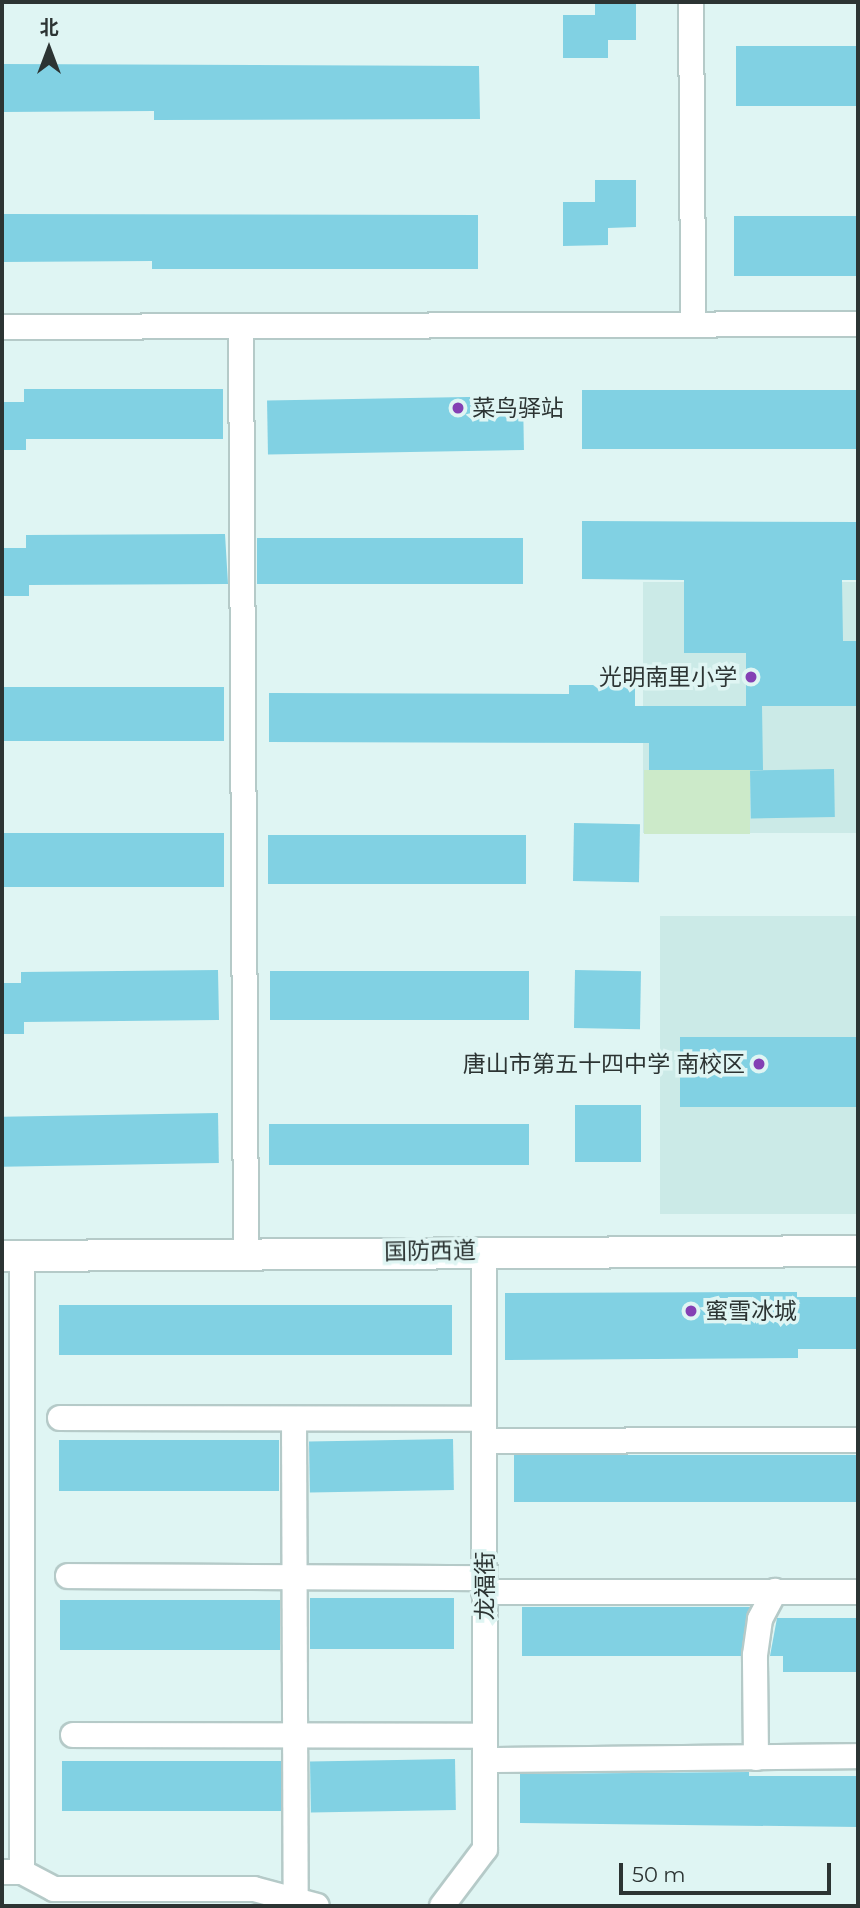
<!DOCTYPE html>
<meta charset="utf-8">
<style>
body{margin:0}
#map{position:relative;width:860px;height:1908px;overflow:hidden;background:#dff5f3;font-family:Montserrat,"Noto Sans SC",sans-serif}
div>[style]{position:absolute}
.built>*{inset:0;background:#cbeae7;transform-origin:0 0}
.green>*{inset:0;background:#cceac9;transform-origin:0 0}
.building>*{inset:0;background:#81d1e3;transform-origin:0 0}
.roads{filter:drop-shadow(2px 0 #b5cac8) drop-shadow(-2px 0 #b5cac8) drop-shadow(0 2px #b5cac8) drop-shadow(0 -2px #b5cac8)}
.minor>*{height:24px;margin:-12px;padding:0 12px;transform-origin:12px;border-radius:12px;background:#fff}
.tertiary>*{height:30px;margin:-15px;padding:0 15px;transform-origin:15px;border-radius:15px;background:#fff}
.dots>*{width:19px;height:19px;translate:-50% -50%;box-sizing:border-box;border:4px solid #dff5f3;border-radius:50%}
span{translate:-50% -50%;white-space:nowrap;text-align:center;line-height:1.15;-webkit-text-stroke:7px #dff5f3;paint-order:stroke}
.poi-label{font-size:23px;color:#2c3433}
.left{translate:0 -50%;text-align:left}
.right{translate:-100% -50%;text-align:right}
.street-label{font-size:23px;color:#2c3433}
.frame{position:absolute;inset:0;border:4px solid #2c3433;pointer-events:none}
.north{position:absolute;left:14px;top:14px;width:70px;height:70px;-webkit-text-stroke:5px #dff5f3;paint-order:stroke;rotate:0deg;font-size:19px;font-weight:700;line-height:28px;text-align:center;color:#2c3433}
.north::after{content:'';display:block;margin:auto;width:24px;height:32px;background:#2c3433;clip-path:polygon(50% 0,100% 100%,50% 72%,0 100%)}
.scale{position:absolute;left:619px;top:1863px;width:212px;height:32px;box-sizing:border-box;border:4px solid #2c3433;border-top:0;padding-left:9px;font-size:21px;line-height:24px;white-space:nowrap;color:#2c3433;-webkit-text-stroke:5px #dff5f3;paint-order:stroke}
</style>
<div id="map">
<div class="built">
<div style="left:858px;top:582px;width:251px;height:215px;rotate:90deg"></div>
<div style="left:660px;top:916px;width:198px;height:298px"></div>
</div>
<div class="green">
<div style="left:644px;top:770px;width:106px;height:64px"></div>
</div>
<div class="building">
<div style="clip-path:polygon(595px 2px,636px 2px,636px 40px,608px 40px,608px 58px,563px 58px,563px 15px,595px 15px)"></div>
<div style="left:736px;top:46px;width:122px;height:60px"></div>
<div style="clip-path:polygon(2px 64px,479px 66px,480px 119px,154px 120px,154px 111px,2px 112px)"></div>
<div style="clip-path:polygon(595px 180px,636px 180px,636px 227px,608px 228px,608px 245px,563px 246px,563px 202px,595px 202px)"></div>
<div style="clip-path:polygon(2px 214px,478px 215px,478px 269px,152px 269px,152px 261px,2px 262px)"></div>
<div style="left:734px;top:216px;width:124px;height:60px"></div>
<div style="clip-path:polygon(24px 389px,223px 389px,223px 439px,26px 439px,26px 450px,2px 450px,2px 402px,24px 402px)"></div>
<div style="left:582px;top:390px;width:276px;height:59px"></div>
<div style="left:523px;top:396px;width:54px;height:256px;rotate:89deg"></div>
<div style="clip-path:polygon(582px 521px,858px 522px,858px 580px,842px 580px,843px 641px,858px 641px,858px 706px,762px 706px,763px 770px,649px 770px,649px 743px,269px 742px,269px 693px,569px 694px,569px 685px,635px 685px,635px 706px,746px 706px,746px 653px,684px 653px,684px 580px,582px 579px)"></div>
<div style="clip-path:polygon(225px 534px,228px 584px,29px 585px,29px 596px,2px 596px,2px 548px,26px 548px,26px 535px)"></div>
<div style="left:523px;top:538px;width:46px;height:266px;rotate:90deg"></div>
<div style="left:224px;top:687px;width:54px;height:222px;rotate:90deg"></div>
<div style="left:834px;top:769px;width:48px;height:84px;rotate:89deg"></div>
<div style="left:574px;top:823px;width:66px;height:58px;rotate:1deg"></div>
<div style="left:224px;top:833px;width:54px;height:222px;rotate:90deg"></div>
<div style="left:268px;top:835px;width:258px;height:49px"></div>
<div style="clip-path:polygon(218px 970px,219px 1020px,24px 1022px,24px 1034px,2px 1034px,2px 983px,21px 983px,21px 972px)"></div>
<div style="left:575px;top:970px;width:66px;height:58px;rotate:1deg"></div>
<div style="left:270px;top:971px;width:259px;height:49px"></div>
<div style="left:680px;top:1037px;width:178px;height:70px"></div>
<div style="left:575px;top:1105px;width:66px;height:57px"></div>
<div style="left:218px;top:1113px;width:50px;height:216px;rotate:89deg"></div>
<div style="left:269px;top:1124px;width:260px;height:41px"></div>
<div style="clip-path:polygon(797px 1292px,797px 1297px,858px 1297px,858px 1349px,798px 1349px,798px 1358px,505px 1360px,505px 1293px)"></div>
<div style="left:452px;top:1305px;width:50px;height:393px;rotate:90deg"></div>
<div style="left:453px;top:1439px;width:51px;height:144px;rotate:89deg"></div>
<div style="left:279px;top:1440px;width:51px;height:220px;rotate:90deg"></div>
<div style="left:858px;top:1455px;width:47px;height:344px;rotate:90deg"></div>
<div style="left:454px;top:1598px;width:51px;height:144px;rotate:90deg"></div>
<div style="left:280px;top:1600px;width:50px;height:220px;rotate:90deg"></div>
<div style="left:522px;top:1607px;width:228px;height:49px"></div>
<div style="clip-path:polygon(777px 1618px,858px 1618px,858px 1672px,783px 1672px,783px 1656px,770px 1656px)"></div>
<div style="left:455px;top:1759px;width:51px;height:145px;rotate:89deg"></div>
<div style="left:281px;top:1761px;width:50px;height:219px;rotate:90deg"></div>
<div style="clip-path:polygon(749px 1772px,749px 1776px,858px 1776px,858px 1827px,520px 1823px,520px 1774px)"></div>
</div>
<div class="roads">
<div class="minor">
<div style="left:691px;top:2px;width:321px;rotate:89.6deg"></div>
<div style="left:241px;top:326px;width:927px;rotate:89.69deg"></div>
<div style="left:2px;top:327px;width:856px;rotate:-0.2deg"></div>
<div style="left:60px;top:1418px;width:424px;rotate:0.1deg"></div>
<div style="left:294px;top:1419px;width:481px;rotate:89.8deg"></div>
<div style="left:485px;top:1441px;width:373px;rotate:-0.2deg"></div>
<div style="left:68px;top:1576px;width:417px;rotate:0.3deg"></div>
<div style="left:484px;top:1592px;width:374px"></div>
<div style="left:73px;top:1735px;width:412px;rotate:0.1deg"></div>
<div style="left:756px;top:1758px;width:103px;rotate:-90.6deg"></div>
<div style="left:755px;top:1655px;width:36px;rotate:-82deg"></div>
<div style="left:760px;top:1619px;width:32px;rotate:-62deg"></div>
<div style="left:485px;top:1760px;width:373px;rotate:-0.6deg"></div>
<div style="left:2px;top:1872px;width:20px"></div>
<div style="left:22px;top:1872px;width:36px;rotate:28deg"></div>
<div style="left:54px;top:1889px;width:200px"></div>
<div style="left:254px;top:1889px;width:65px;rotate:15.1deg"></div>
<div style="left:22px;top:1872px;width:616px;rotate:-90deg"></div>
<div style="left:442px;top:1906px;width:71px;rotate:-53deg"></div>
<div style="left:485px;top:1849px;width:598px;rotate:-90.1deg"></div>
</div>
<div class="tertiary">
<div style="left:2px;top:1256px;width:856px;rotate:-0.33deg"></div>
</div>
</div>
<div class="dots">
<div style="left:458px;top:408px;background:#8440b4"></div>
<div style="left:751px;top:677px;background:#8440b4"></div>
<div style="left:759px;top:1064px;background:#8440b4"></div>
<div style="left:691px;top:1311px;background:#8440b4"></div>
</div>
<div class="poi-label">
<span class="left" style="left:472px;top:408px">菜鸟驿站</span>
<span class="right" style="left:737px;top:677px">光明南里小学</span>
<span class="right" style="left:745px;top:1064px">唐山市第五十四中学 南校区</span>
<span class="left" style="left:705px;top:1311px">蜜雪冰城</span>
</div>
<div class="street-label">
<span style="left:430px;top:1251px;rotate:-1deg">国防西道</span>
<span style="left:485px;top:1586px;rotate:-90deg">龙福街</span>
</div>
<div class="frame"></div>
<div class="north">北</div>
<div class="scale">50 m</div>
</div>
